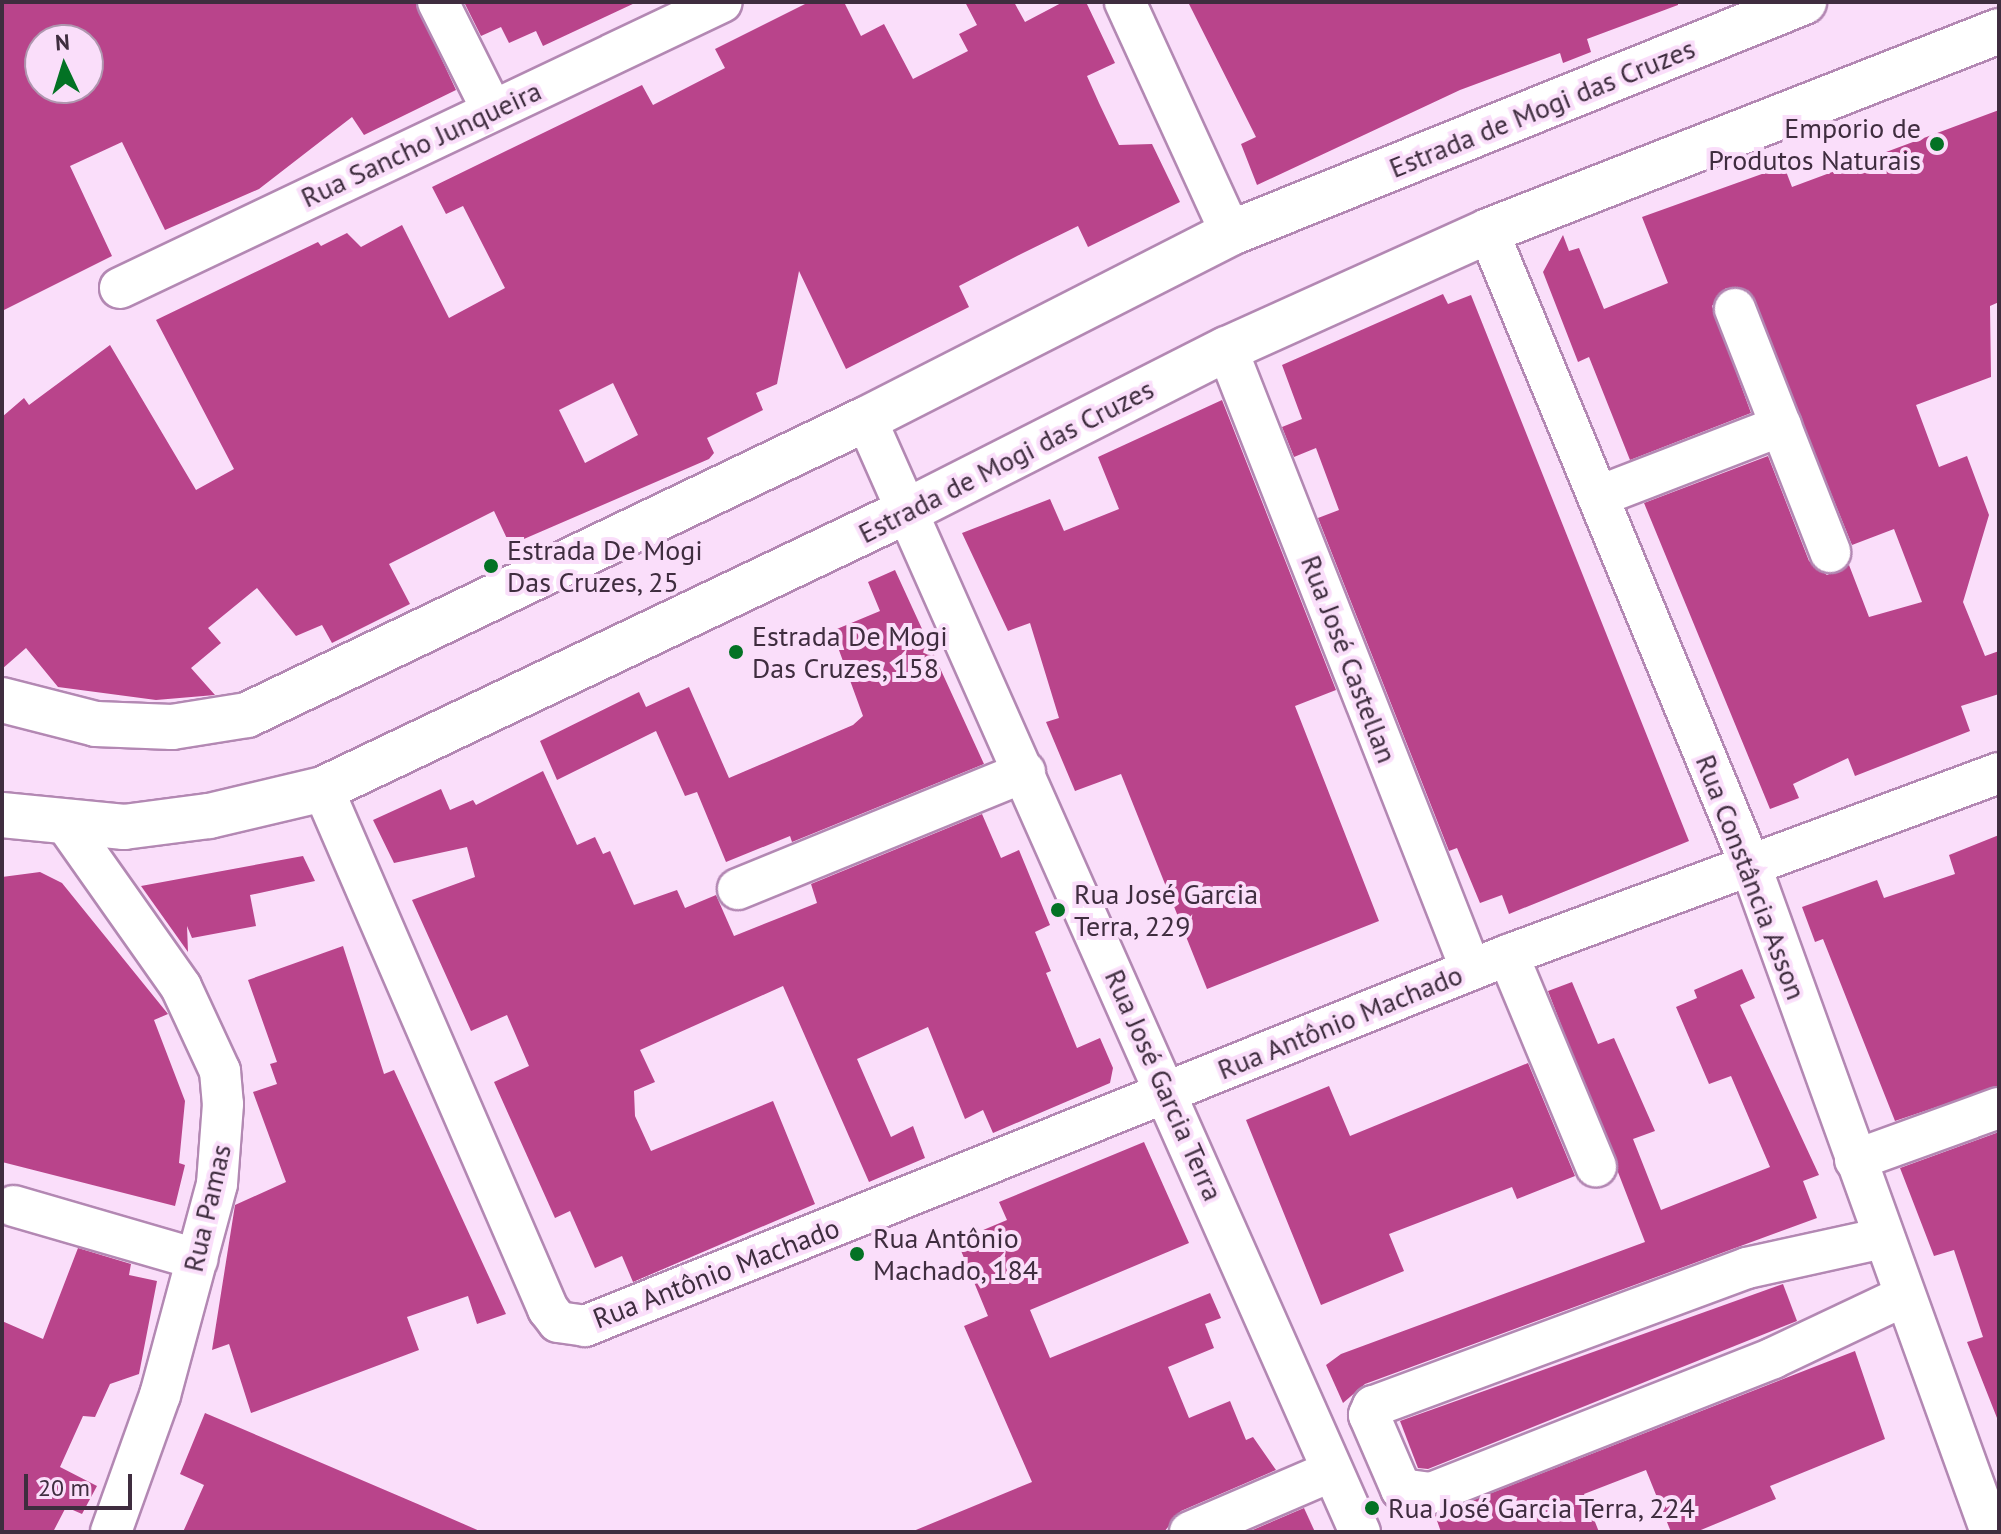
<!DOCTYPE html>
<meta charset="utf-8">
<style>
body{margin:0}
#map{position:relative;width:2001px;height:1534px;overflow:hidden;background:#fadefa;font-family:"PT Sans",sans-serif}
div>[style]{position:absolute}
.building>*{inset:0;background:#b9448b}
.roads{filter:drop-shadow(2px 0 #b388b3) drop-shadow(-2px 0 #b388b3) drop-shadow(0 2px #b388b3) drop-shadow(0 -2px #b388b3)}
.minor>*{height:40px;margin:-20px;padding:0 20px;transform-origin:20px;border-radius:20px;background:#fff}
.major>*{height:44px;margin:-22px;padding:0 22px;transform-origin:22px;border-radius:22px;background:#fff}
.dots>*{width:22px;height:22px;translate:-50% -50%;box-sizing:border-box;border:4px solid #fadefa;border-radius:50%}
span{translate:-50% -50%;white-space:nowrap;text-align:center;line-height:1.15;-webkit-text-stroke:8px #fadefa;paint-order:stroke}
.street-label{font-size:28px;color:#3f2d3f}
.poi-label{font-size:28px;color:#3f2d3f}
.right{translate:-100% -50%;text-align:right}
.left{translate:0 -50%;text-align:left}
.frame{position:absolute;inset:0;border:4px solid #3f2d3f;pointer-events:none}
.north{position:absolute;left:24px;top:24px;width:80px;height:80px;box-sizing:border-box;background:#fadefa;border:2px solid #af97af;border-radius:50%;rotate:356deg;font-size:22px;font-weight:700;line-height:32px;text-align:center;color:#3f2d3f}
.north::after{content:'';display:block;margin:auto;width:28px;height:36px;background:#037224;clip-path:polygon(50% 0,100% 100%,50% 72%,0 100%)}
.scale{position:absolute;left:24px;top:1474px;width:108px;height:36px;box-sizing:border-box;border:4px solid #3f2d3f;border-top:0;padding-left:10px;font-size:24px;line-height:28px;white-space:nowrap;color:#3f2d3f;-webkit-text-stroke:6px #fadefa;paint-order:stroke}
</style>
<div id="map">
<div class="building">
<div style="clip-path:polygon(evenodd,2px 2px,415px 2px,456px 90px,364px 135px,352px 117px,259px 189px,165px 230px,122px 142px,70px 166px,112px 256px,2px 311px,2px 2px,40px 40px,88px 40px,88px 88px,40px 88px,40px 40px)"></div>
<div style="clip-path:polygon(464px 2px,637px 2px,543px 46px,536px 31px,509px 43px,501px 27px,481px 36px)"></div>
<div style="clip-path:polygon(evenodd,809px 2px,844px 2px,861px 36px,884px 24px,913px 79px,968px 51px,959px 34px,977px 25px,965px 2px,1014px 2px,1025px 22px,1063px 2px,1086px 2px,1115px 63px,1087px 76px,1099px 103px,1119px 145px,1152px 144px,1180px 202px,1088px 247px,1078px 226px,1021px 254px,959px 286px,969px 307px,846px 369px,799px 271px,777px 384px,756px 393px,763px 410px,707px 438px,714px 453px,709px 459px,510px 545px,494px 511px,389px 564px,410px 604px,332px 643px,322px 625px,296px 636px,257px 588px,208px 628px,221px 643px,191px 668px,215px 695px,156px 700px,58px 687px,26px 648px,2px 669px,2px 417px,24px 398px,29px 405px,110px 345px,196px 490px,234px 469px,156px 320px,318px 242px,321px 246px,347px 233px,361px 247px,402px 225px,449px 318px,505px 288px,463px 206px,446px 214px,432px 187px,642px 85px,653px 105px,725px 68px,715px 49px,809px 2px,613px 383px,638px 435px,585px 463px,559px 410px,613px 383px)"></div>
<div style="clip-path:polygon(1188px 2px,1678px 2px,1678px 5px,1587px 39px,1591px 52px,1563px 63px,1560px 53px,1460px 90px,1257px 185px,1241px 144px,1256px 137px)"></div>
<div style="clip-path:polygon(1999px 110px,1999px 302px,1990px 306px,1991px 377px,1916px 405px,1939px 467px,1967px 456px,1989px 515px,1963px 602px,1985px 656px,1999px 651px,1999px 694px,1961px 706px,1970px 731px,1855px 776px,1848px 758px,1793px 784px,1799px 798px,1770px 809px,1644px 503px,1768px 456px,1809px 561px,1827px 575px,1849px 565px,1869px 617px,1922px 602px,1894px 529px,1852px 545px,1749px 291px,1726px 288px,1712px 306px,1751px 413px,1630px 460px,1589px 357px,1578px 362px,1543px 272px,1563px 235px,1569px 251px,1579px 248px,1604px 309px,1668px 283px,1642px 217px,1784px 166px,1792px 187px)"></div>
<div style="clip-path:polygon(1443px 294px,1448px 304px,1471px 295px,1689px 841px,1509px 914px,1502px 895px,1480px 903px,1457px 848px,1449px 851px,1318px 518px,1339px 510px,1316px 448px,1294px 457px,1282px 427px,1302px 419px,1282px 365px)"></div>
<div style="clip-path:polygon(1222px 400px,1336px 690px,1295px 706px,1379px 921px,1207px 989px,1121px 774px,1075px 791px,1046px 722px,1059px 718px,1030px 623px,1008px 631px,962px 533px,1050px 499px,1064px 531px,1119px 509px,1098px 457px)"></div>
<div style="clip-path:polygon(895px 570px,984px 764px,792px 842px,790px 836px,726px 862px,697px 792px,685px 796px,656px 731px,557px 780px,540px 741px,639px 692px,646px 707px,689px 687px,729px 778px,853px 725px,863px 716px,832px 631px,880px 611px,868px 582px)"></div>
<div style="clip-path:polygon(543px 771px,577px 845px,595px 837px,603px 854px,610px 851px,634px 905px,677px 890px,685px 908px,716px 895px,734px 936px,817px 903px,811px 884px,982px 814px,1001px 858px,1019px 850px,1050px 925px,1035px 932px,1051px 971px,1046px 973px,1077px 1048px,1100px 1038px,1113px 1068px,1110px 1083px,993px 1133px,983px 1110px,965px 1119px,928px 1027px,857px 1059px,891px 1137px,913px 1126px,925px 1158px,869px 1182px,783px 986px,640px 1050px,655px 1082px,634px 1091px,635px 1116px,651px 1151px,773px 1101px,815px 1204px,633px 1282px,622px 1256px,595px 1268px,570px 1211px,555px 1218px,494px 1082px,529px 1066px,507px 1015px,471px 1031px,412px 900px,475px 877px,467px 847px,394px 863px,373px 820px,441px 789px,450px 810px,473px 800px,476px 805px)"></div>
<div style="clip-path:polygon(1999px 835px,1999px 1086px,1895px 1121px,1823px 939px,1815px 942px,1802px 907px,1877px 880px,1884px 898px,1955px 874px,1949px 855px)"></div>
<div style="clip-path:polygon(303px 856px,315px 881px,250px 895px,256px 926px,192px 938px,187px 926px,188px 952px,141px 886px)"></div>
<div style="clip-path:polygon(40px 872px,62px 883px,168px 1014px,154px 1020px,185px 1101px,179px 1163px,185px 1165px,175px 1206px,2px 1162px,2px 877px)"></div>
<div style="clip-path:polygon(343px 946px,384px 1074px,394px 1070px,506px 1314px,477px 1324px,468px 1296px,407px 1317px,419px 1350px,251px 1413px,229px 1344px,212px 1350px,235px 1205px,286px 1182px,253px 1092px,277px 1084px,270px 1064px,277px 1062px,248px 980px)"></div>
<div style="clip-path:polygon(1742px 969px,1755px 998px,1740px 1005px,1819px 1175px,1803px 1181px,1817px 1218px,1365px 1384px,1343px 1403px,1326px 1365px,1341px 1354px,1645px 1242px,1548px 991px,1572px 982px,1598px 1044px,1614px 1038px,1655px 1131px,1633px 1139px,1661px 1210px,1770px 1167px,1731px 1076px,1709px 1084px,1676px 1007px,1697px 998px,1694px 990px)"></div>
<div style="clip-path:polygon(1528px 1063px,1575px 1176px,1517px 1199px,1512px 1187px,1389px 1234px,1404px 1271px,1321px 1305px,1246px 1120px,1329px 1086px,1350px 1136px)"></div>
<div style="clip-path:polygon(1999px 1132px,1999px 1418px,1997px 1418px,1967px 1342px,1983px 1337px,1954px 1250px,1934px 1256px,1900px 1168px)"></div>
<div style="clip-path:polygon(1144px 1142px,1189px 1243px,1030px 1310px,1050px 1358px,1210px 1293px,1221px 1318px,1205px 1324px,1214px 1348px,1168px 1367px,1189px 1418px,1230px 1401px,1246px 1440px,1253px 1437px,1276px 1470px,1181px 1511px,1164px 1532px,911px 1532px,1032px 1482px,964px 1326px,988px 1316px,957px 1241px,1007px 1220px,999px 1202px)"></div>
<div style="clip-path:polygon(78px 1248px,131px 1264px,129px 1275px,157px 1281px,139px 1374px,110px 1384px,95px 1417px,83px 1416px,60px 1467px,97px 1486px,82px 1514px,66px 1507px,53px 1532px,2px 1532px,2px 1321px,43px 1339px)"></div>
<div style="clip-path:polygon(1783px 1284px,1797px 1321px,1428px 1469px,1418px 1468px,1400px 1421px)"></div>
<div style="clip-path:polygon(1855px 1351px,1885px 1439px,1770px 1486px,1776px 1499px,1696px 1532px,1671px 1532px,1646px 1470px,1584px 1494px,1599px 1532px,1441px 1532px,1435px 1515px)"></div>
<div style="clip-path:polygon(205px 1413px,420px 1505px,482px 1532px,183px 1532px,204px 1485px,180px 1474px)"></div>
<div style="clip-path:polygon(1304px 1508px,1315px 1532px,1248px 1532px)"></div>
</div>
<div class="roads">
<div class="minor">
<div style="left:438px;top:2px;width:121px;rotate:63.4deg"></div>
<div style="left:1125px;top:2px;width:254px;rotate:65.4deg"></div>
<div style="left:1488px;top:231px;width:688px;rotate:67.53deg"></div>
<div style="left:1751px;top:867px;width:707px;rotate:70.16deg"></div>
<div style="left:120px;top:288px;width:666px;rotate:-25.41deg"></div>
<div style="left:1735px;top:309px;width:261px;rotate:68.6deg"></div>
<div style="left:1227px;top:349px;width:667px;rotate:68.55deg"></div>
<div style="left:866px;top:419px;width:1218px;rotate:66.07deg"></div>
<div style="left:1602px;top:495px;width:192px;rotate:-21.1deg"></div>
<div style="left:323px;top:789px;width:567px;rotate:66.6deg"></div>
<div style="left:548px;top:1309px;width:16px;rotate:52deg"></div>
<div style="left:558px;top:1322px;width:27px;rotate:8deg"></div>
<div style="left:585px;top:1326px;width:995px;rotate:-21.9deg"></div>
<div style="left:1508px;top:955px;width:524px;rotate:-20.34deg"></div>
<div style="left:64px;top:821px;width:203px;rotate:54.8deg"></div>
<div style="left:181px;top:987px;width:93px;rotate:65.1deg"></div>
<div style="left:220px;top:1071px;width:33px;rotate:85deg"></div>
<div style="left:223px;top:1104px;width:80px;rotate:94.3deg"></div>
<div style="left:217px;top:1184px;width:219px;rotate:105.1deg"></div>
<div style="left:160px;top:1395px;width:145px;rotate:109.7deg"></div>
<div style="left:738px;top:889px;width:310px;rotate:-22.2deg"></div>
<div style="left:1508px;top:955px;width:229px;rotate:67.4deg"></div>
<div style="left:1855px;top:1160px;width:153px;rotate:-19.9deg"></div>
<div style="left:14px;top:1206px;width:191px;rotate:16.2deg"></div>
<div style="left:1883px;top:1238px;width:139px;rotate:167.6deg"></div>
<div style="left:1747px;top:1268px;width:399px;rotate:159.7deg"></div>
<div style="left:1373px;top:1406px;width:10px;rotate:114deg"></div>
<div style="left:1369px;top:1415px;width:81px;rotate:66.6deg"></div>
<div style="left:1401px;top:1489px;width:30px;rotate:8deg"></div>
<div style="left:1431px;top:1493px;width:368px;rotate:-21.5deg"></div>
<div style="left:1773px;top:1358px;width:145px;rotate:-25.3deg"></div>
<div style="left:1190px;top:1532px;width:152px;rotate:-23.2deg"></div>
</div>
<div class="major">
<div style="left:2px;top:700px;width:97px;rotate:14.3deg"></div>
<div style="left:96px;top:724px;width:76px;rotate:2.3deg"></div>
<div style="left:172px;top:727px;width:76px;rotate:-9.1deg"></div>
<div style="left:247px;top:715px;width:686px;rotate:-25.56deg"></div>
<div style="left:866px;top:419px;width:410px;rotate:-27deg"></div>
<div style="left:1231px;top:233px;width:618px;rotate:-21.96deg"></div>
<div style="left:2px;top:815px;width:123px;rotate:5.6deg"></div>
<div style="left:124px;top:827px;width:86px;rotate:-7.4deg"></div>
<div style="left:209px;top:816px;width:117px;rotate:-13.3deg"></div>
<div style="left:323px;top:789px;width:647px;rotate:-25.46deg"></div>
<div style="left:907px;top:511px;width:359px;rotate:-26.9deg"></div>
<div style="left:1227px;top:349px;width:286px;rotate:-24.3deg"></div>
<div style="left:1488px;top:231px;width:549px;rotate:-21.37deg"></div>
</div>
</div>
<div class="dots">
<div style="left:1937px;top:144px;background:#037224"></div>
<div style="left:491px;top:566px;background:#037224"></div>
<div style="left:736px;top:652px;background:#037224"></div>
<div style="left:1058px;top:910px;background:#037224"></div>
<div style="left:857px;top:1254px;background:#037224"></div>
<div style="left:1372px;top:1508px;background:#037224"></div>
</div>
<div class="street-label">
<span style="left:1542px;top:108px;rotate:-22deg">Estrada de Mogi das Cruzes</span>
<span style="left:421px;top:144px;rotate:-25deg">Rua Sancho Junqueira</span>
<span style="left:1006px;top:461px;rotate:-27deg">Estrada de Mogi das Cruzes</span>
<span style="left:1349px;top:659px;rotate:69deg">Rua José Castellan</span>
<span style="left:1751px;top:877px;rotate:69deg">Rua Constância Asson</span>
<span style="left:1340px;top:1022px;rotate:-22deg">Rua Antônio Machado</span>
<span style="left:1164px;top:1085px;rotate:66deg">Rua José Garcia Terra</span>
<span style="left:207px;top:1208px;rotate:-77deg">Rua Pamas</span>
<span style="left:716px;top:1273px;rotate:-21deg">Rua Antônio Machado</span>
</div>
<div class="poi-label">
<span class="right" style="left:1921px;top:144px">Emporio de<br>Produtos Naturais</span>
<span class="left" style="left:507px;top:566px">Estrada De Mogi<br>Das Cruzes, 25</span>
<span class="left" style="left:752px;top:652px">Estrada De Mogi<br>Das Cruzes, 158</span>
<span class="left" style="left:1074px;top:910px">Rua José Garcia<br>Terra, 229</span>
<span class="left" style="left:873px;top:1254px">Rua Antônio<br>Machado, 184</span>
<span class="left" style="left:1388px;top:1508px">Rua José Garcia Terra, 224</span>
</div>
<div class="frame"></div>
<div class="north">N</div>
<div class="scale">20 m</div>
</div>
